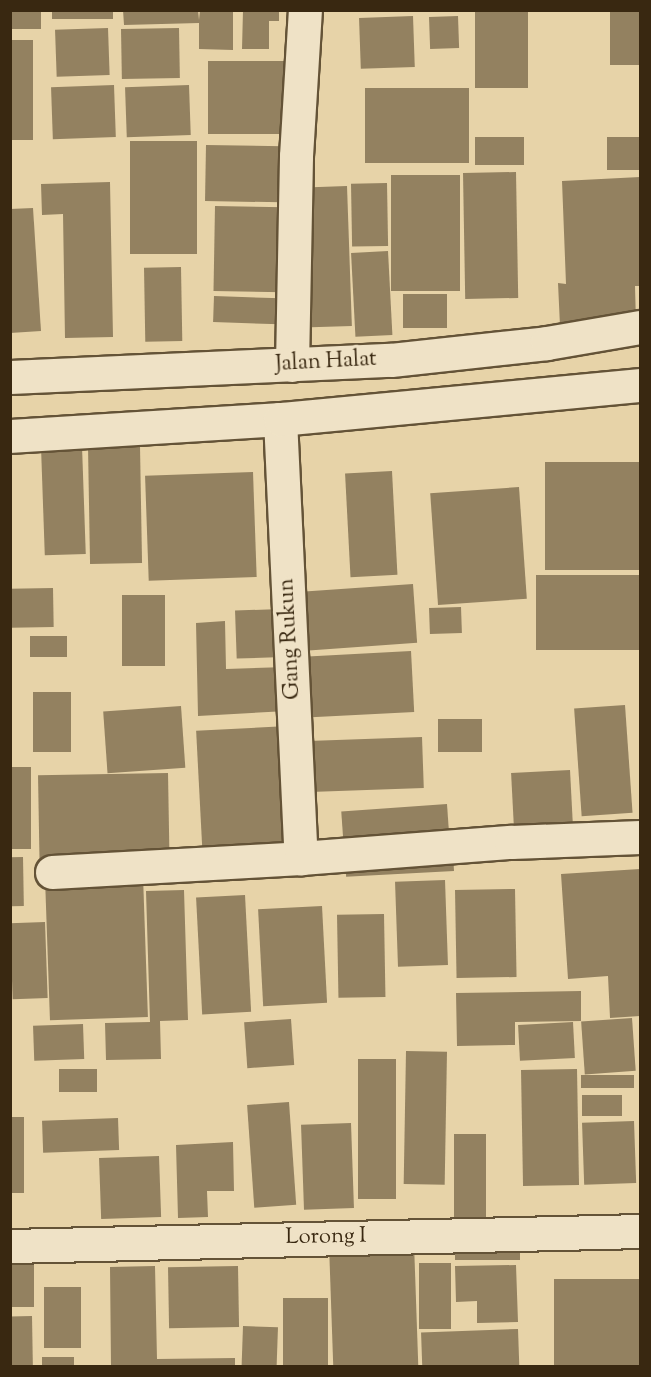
<!DOCTYPE html>
<style>
body{margin:0}
#map{position:relative;width:651px;height:1377px;overflow:hidden;background:#e7d3a8;font-family:"Sorts Mill Goudy",serif}
div>[style]{position:absolute}
.building>*{inset:0;background:#938160;transform-origin:0 0}
.roads{filter:drop-shadow(2px 0 #645337) drop-shadow(-2px 0 #645337) drop-shadow(0 2px #645337) drop-shadow(0 -2px #645337)}
.minor>*{height:33px;margin:-16.5px;padding:0 16.5px;transform-origin:16.5px;border-radius:16.5px;background:#efe2c6}
.secondary>*{height:33px;margin:-16.5px;padding:0 16.5px;transform-origin:16.5px;border-radius:16.5px;background:#efe2c6}
span{translate:-50% -50%;white-space:nowrap;text-align:center;line-height:1.15;-webkit-text-stroke:6px #efe2c6;paint-order:stroke}
.street-label{font-size:22px;color:#392811}
.frame{position:absolute;inset:0;border:12px solid #392811;pointer-events:none}
</style>
<div id="map">
<div class="building">
<div style="left:10px;top:10px;width:31px;height:19px"></div>
<div style="left:52px;top:10px;width:61px;height:9px"></div>
<div style="clip-path:polygon(123px 10px,198px 10px,199px 20px,200px 10px,233px 10px,233px 50px,199px 49px,199px 23px,124px 25px)"></div>
<div style="clip-path:polygon(243px 10px,279px 10px,279px 21px,269px 21px,269px 49px,242px 49px)"></div>
<div style="left:475px;top:10px;width:53px;height:78px"></div>
<div style="left:610px;top:10px;width:30px;height:55px"></div>
<div style="left:413px;top:16px;width:51px;height:54px;rotate:88deg"></div>
<div style="left:458px;top:16px;width:32px;height:29px;rotate:88deg"></div>
<div style="left:108px;top:28px;width:47px;height:53px;rotate:88deg"></div>
<div style="left:179px;top:28px;width:50px;height:58px;rotate:89deg"></div>
<div style="left:10px;top:40px;width:23px;height:100px"></div>
<div style="left:208px;top:61px;width:78px;height:73px"></div>
<div style="left:114px;top:85px;width:52px;height:63px;rotate:88deg"></div>
<div style="left:189px;top:85px;width:50px;height:64px;rotate:88deg"></div>
<div style="left:365px;top:88px;width:104px;height:75px"></div>
<div style="left:475px;top:137px;width:49px;height:28px"></div>
<div style="left:640px;top:137px;width:33px;height:33px;rotate:90deg"></div>
<div style="left:130px;top:141px;width:67px;height:113px"></div>
<div style="left:206px;top:145px;width:77px;height:56px;rotate:1deg"></div>
<div style="left:516px;top:172px;width:126px;height:53px;rotate:89deg"></div>
<div style="left:460px;top:175px;width:116px;height:69px;rotate:90deg"></div>
<div style="clip-path:polygon(640px 177px,640px 286px,635px 286px,636px 323px,560px 326px,558px 283px,566px 284px,562px 181px)"></div>
<div style="clip-path:polygon(110px 182px,113px 337px,65px 338px,63px 214px,42px 215px,41px 184px)"></div>
<div style="left:387px;top:183px;width:63px;height:36px;rotate:89deg"></div>
<div style="left:347px;top:186px;width:140px;height:49px;rotate:88deg"></div>
<div style="left:215px;top:206px;width:70px;height:85px;rotate:1deg"></div>
<div style="clip-path:polygon(33px 208px,41px 331px,10px 333px,10px 209px)"></div>
<div style="left:388px;top:251px;width:84px;height:37px;rotate:87deg"></div>
<div style="left:181px;top:267px;width:74px;height:37px;rotate:89deg"></div>
<div style="left:403px;top:294px;width:44px;height:34px"></div>
<div style="left:214px;top:296px;width:67px;height:26px;rotate:2deg"></div>
<div style="left:82px;top:446px;width:108px;height:41px;rotate:88deg"></div>
<div style="left:140px;top:446px;width:117px;height:52px;rotate:89deg"></div>
<div style="left:640px;top:462px;width:108px;height:95px;rotate:90deg"></div>
<div style="left:392px;top:471px;width:104px;height:47px;rotate:87deg"></div>
<div style="left:253px;top:472px;width:105px;height:108px;rotate:88deg"></div>
<div style="left:519px;top:487px;width:112px;height:89px;rotate:86deg"></div>
<div style="left:640px;top:575px;width:75px;height:104px;rotate:90deg"></div>
<div style="left:413px;top:584px;width:59px;height:112px;rotate:86deg"></div>
<div style="left:53px;top:588px;width:39px;height:43px;rotate:89deg"></div>
<div style="left:122px;top:595px;width:43px;height:71px"></div>
<div style="left:461px;top:607px;width:26px;height:32px;rotate:88deg"></div>
<div style="left:281px;top:609px;width:48px;height:46px;rotate:88deg"></div>
<div style="clip-path:polygon(225px 621px,226px 669px,286px 667px,287px 711px,198px 716px,196px 623px)"></div>
<div style="left:67px;top:636px;width:21px;height:37px;rotate:90deg"></div>
<div style="left:411px;top:651px;width:61px;height:108px;rotate:87deg"></div>
<div style="left:33px;top:692px;width:38px;height:60px"></div>
<div style="left:625px;top:705px;width:108px;height:51px;rotate:86deg"></div>
<div style="left:181px;top:706px;width:62px;height:78px;rotate:86deg"></div>
<div style="left:438px;top:719px;width:44px;height:33px"></div>
<div style="left:288px;top:726px;width:121px;height:92px;rotate:87deg"></div>
<div style="left:422px;top:737px;width:51px;height:114px;rotate:88deg"></div>
<div style="left:10px;top:767px;width:21px;height:82px"></div>
<div style="left:570px;top:770px;width:65px;height:59px;rotate:87deg"></div>
<div style="left:168px;top:773px;width:88px;height:130px;rotate:89deg"></div>
<div style="left:447px;top:804px;width:26px;height:106px;rotate:86deg"></div>
<div style="left:453px;top:852px;width:19px;height:108px;rotate:87deg"></div>
<div style="left:23px;top:857px;width:49px;height:13px;rotate:89deg"></div>
<div style="clip-path:polygon(640px 869px,640px 1016px,610px 1018px,608px 976px,568px 979px,561px 874px)"></div>
<div style="left:143px;top:876px;width:141px;height:98px;rotate:88deg"></div>
<div style="left:445px;top:880px;width:85px;height:50px;rotate:88deg"></div>
<div style="left:515px;top:889px;width:88px;height:60px;rotate:89deg"></div>
<div style="clip-path:polygon(184px 890px,188px 1020px,160px 1021px,161px 1059px,106px 1060px,105px 1023px,150px 1022px,146px 891px)"></div>
<div style="left:245px;top:895px;width:117px;height:49px;rotate:87deg"></div>
<div style="left:322px;top:906px;width:97px;height:64px;rotate:87deg"></div>
<div style="left:384px;top:914px;width:83px;height:47px;rotate:89deg"></div>
<div style="left:45px;top:922px;width:76px;height:35px;rotate:88deg"></div>
<div style="clip-path:polygon(581px 991px,581px 1021px,515px 1022px,515px 1045px,457px 1046px,456px 993px)"></div>
<div style="left:632px;top:1018px;width:53px;height:51px;rotate:86deg"></div>
<div style="left:291px;top:1019px;width:46px;height:47px;rotate:86deg"></div>
<div style="left:573px;top:1022px;width:36px;height:55px;rotate:87deg"></div>
<div style="left:83px;top:1024px;width:35px;height:50px;rotate:88deg"></div>
<div style="left:406px;top:1051px;width:41px;height:133px;rotate:1deg"></div>
<div style="left:358px;top:1059px;width:38px;height:140px"></div>
<div style="left:97px;top:1069px;width:23px;height:38px;rotate:90deg"></div>
<div style="left:577px;top:1069px;width:116px;height:56px;rotate:89deg"></div>
<div style="left:634px;top:1075px;width:13px;height:53px;rotate:90deg"></div>
<div style="left:622px;top:1095px;width:21px;height:40px;rotate:90deg"></div>
<div style="left:289px;top:1102px;width:103px;height:42px;rotate:86deg"></div>
<div style="left:10px;top:1117px;width:14px;height:76px"></div>
<div style="left:118px;top:1118px;width:32px;height:76px;rotate:88deg"></div>
<div style="left:634px;top:1121px;width:62px;height:52px;rotate:88deg"></div>
<div style="left:351px;top:1123px;width:85px;height:50px;rotate:88deg"></div>
<div style="left:454px;top:1134px;width:32px;height:92px"></div>
<div style="clip-path:polygon(233px 1142px,234px 1191px,207px 1191px,208px 1217px,178px 1218px,176px 1145px)"></div>
<div style="left:159px;top:1156px;width:61px;height:60px;rotate:88deg"></div>
<div style="left:520px;top:1236px;width:24px;height:65px;rotate:90deg"></div>
<div style="left:414px;top:1243px;width:123px;height:85px;rotate:88deg"></div>
<div style="left:10px;top:1252px;width:24px;height:55px"></div>
<div style="left:419px;top:1263px;width:32px;height:66px"></div>
<div style="clip-path:polygon(516px 1265px,518px 1322px,477px 1323px,477px 1301px,456px 1302px,455px 1266px)"></div>
<div style="clip-path:polygon(155px 1266px,157px 1359px,235px 1358px,235px 1366px,111px 1366px,110px 1267px)"></div>
<div style="left:238px;top:1266px;width:61px;height:70px;rotate:89deg"></div>
<div style="left:640px;top:1279px;width:87px;height:86px;rotate:90deg"></div>
<div style="left:81px;top:1287px;width:61px;height:37px;rotate:90deg"></div>
<div style="left:283px;top:1298px;width:45px;height:68px"></div>
<div style="left:32px;top:1316px;width:50px;height:22px;rotate:89deg"></div>
<div style="left:243px;top:1326px;width:35px;height:40px;rotate:2deg"></div>
<div style="left:518px;top:1329px;width:37px;height:97px;rotate:88deg"></div>
<div style="left:42px;top:1357px;width:32px;height:9px"></div>
</div>
<div class="roads">
<div class="minor">
<div style="left:292px;top:365px;width:209px;rotate:-88.9deg"></div>
<div style="left:296px;top:156px;width:146px;rotate:-86.5deg"></div>
<div style="left:280px;top:419px;width:440px;rotate:87.3deg"></div>
<div style="left:52px;top:872px;width:249px;rotate:-3.2deg"></div>
<div style="left:301px;top:858px;width:211px;rotate:-4.4deg"></div>
<div style="left:511px;top:842px;width:129px;rotate:-2.2deg"></div>
<div style="left:10px;top:1246px;width:630px;rotate:-1.36deg"></div>
</div>
<div class="secondary">
<div style="left:10px;top:377px;width:381px;rotate:-2.6deg"></div>
<div style="left:391px;top:360px;width:157px;rotate:-6.2deg"></div>
<div style="left:547px;top:343px;width:94px;rotate:-9.8deg"></div>
<div style="left:10px;top:436px;width:271px;rotate:-3.6deg"></div>
<div style="left:280px;top:419px;width:362px;rotate:-5.4deg"></div>
</div>
</div>
<div class="street-label">
<span style="left:326px;top:363px;rotate:-3deg">Jalan Halat</span>
<span style="left:291px;top:639px;rotate:-93deg">Gang Rukun</span>
<span style="left:326px;top:1238px;rotate:-1deg">Lorong I</span>
</div>
<div class="frame"></div>
</div>
